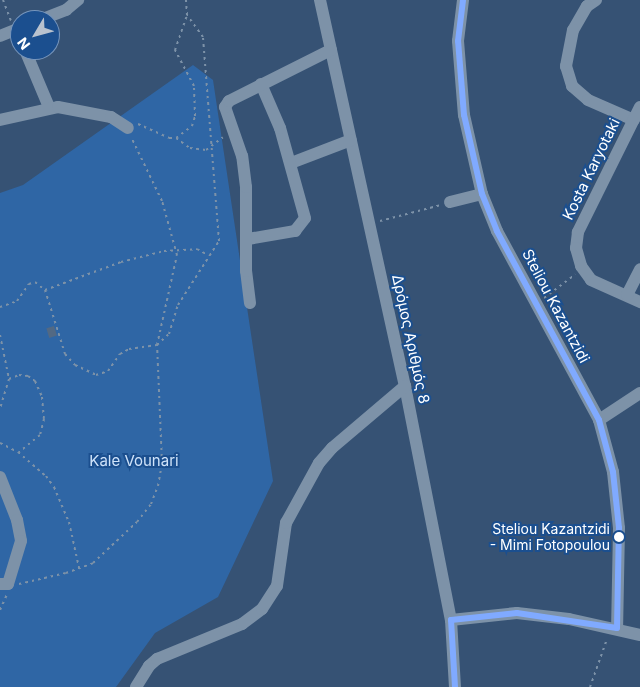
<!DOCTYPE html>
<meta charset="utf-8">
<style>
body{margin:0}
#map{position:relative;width:640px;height:687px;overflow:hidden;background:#365274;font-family:Inter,sans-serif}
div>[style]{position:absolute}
.green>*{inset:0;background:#2f66a5}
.building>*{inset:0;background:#526984;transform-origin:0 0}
.path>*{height:2px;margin-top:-1px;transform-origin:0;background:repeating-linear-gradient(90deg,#7d92a8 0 2.5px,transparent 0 6.5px)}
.minor>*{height:12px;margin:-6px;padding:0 6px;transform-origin:6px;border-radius:6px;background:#7d92a8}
.bus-1>*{height:6px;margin:-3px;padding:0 3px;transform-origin:3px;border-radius:3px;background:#80aaff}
.dots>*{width:14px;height:14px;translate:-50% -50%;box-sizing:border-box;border:2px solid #1b4f8f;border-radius:50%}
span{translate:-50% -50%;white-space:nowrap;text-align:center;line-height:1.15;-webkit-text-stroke:4px #1b4f8f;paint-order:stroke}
.bus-label{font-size:14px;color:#fff}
.right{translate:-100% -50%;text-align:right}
.street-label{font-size:15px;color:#fff}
.park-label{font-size:15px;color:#cfe3fa}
.north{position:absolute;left:10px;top:10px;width:50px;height:50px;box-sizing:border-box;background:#1b4f8f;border:1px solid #7695bc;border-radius:50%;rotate:233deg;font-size:14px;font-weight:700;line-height:20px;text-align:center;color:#fff}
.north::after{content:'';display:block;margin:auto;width:18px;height:22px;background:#b9c2ce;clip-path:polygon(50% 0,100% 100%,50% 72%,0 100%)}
</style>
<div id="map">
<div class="green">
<div style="clip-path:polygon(193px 65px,213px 80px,273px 481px,218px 597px,155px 633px,116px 687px,0 687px,0 193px,23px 185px)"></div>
</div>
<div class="building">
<div style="left:54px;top:326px;width:10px;height:8px;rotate:73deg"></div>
</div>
<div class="path">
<div style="left:3px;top:0;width:22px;rotate:69deg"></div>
<div style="left:138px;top:124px;width:34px;rotate:24deg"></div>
<div style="left:169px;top:138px;width:7px"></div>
<div style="left:176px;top:138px;width:20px;rotate:-37deg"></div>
<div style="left:192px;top:126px;width:10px;rotate:-73deg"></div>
<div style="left:195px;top:116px;width:30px;rotate:-92deg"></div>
<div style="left:194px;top:86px;width:41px;rotate:-117.8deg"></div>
<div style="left:175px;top:50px;width:37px;rotate:-71deg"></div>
<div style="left:187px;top:15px;width:15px;rotate:-94deg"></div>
<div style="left:176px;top:138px;width:17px;rotate:36deg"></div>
<div style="left:190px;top:148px;width:16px;rotate:7deg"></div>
<div style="left:206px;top:150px;width:21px;rotate:-37deg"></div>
<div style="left:380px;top:221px;width:63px;rotate:-14.7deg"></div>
<div style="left:45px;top:290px;width:67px;rotate:72.6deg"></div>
<div style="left:65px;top:354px;width:15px;rotate:48deg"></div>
<div style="left:75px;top:365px;width:23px;rotate:25deg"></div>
<div style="left:96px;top:375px;width:13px;rotate:-18deg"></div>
<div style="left:108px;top:371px;width:21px;rotate:-55deg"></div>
<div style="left:120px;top:354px;width:10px;rotate:-29deg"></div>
<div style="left:129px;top:349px;width:28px;rotate:-8deg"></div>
<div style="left:157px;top:345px;width:16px;rotate:-43deg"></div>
<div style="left:169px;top:334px;width:30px;rotate:-73deg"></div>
<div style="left:178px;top:305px;width:76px;rotate:-57.4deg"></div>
<div style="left:219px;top:241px;width:205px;rotate:-94.5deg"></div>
<div style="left:203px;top:37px;width:27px;rotate:-126deg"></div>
<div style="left:544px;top:298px;width:39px;rotate:-37deg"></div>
<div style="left:0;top:307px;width:18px;rotate:-19deg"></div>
<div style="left:17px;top:301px;width:21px;rotate:-55deg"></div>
<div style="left:29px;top:284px;width:6px;rotate:-18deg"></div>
<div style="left:35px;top:282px;width:13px;rotate:39deg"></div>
<div style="left:45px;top:290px;width:81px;rotate:-20.2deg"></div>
<div style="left:121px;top:262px;width:44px;rotate:-14.3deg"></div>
<div style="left:164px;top:251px;width:33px;rotate:-3deg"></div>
<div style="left:197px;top:249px;width:13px;rotate:29deg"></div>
<div style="left:0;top:335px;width:45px;rotate:78.4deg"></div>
<div style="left:9px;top:379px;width:31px;rotate:107deg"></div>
<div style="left:9px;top:379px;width:11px;rotate:-22deg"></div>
<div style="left:19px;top:375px;width:9px;rotate:6deg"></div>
<div style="left:28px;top:376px;width:9px;rotate:36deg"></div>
<div style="left:35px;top:381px;width:17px;rotate:66deg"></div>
<div style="left:42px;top:397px;width:22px;rotate:85deg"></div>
<div style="left:44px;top:419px;width:16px;rotate:104deg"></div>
<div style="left:40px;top:435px;width:27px;rotate:141deg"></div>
<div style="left:0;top:443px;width:20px;rotate:27deg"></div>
<div style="left:18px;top:452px;width:37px;rotate:41deg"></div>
<div style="left:46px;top:476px;width:14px;rotate:54deg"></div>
<div style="left:54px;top:487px;width:38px;rotate:67deg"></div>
<div style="left:69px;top:522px;width:47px;rotate:77.7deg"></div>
<div style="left:19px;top:584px;width:48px;rotate:-13.2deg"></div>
<div style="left:66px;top:573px;width:29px;rotate:-20deg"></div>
<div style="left:93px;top:563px;width:60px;rotate:-43deg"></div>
<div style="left:137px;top:522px;width:23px;rotate:-52deg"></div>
<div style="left:151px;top:504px;width:19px;rotate:-69deg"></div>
<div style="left:158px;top:486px;width:23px;rotate:-80deg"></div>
<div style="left:162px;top:463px;width:118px;rotate:-92.4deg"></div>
<div style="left:157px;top:345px;width:92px;rotate:-77.5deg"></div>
<div style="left:177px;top:255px;width:56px;rotate:-105.5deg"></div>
<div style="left:162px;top:201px;width:69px;rotate:-115.8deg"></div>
<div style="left:0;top:610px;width:17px;rotate:-66deg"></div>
<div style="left:590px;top:687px;width:51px;rotate:-70.5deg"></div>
</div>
<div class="minor">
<div style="left:320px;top:0;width:395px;rotate:77.6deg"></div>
<div style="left:405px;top:386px;width:238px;rotate:78.9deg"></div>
<div style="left:451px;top:620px;width:67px;rotate:86.6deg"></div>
<div style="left:463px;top:0;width:41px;rotate:97deg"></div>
<div style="left:458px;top:41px;width:74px;rotate:85.4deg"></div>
<div style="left:464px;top:115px;width:81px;rotate:77.2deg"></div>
<div style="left:482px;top:194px;width:40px;rotate:68deg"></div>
<div style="left:497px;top:231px;width:215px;rotate:61.6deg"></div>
<div style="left:599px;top:420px;width:54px;rotate:74.9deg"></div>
<div style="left:613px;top:472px;width:56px;rotate:83.9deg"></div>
<div style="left:619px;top:528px;width:100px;rotate:91.1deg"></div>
<div style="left:596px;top:0;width:11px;rotate:146deg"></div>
<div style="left:587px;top:6px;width:28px;rotate:120deg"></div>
<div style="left:573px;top:30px;width:37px;rotate:101deg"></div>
<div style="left:566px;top:66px;width:21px;rotate:73deg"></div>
<div style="left:572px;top:86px;width:21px;rotate:41deg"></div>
<div style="left:588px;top:100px;width:50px;rotate:23.5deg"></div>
<div style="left:40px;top:20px;width:28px;rotate:-21deg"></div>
<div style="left:66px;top:10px;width:16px;rotate:-40deg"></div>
<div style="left:0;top:36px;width:22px;rotate:-22deg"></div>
<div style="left:25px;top:50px;width:62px;rotate:67.2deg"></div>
<div style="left:640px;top:107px;width:140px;rotate:116.4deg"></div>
<div style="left:578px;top:232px;width:16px;rotate:97deg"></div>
<div style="left:576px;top:248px;width:19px;rotate:74deg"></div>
<div style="left:581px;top:266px;width:17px;rotate:54deg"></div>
<div style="left:591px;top:280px;width:54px;rotate:24.2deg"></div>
<div style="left:0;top:120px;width:59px;rotate:-12.6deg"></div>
<div style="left:58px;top:107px;width:54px;rotate:10.7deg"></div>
<div style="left:111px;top:117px;width:20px;rotate:33deg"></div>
<div style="left:291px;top:163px;width:64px;rotate:-21deg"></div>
<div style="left:450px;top:202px;width:33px;rotate:-14deg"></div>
<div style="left:248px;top:239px;width:48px;rotate:-9.7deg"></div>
<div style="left:295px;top:231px;width:16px;rotate:-52deg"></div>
<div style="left:305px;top:218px;width:93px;rotate:-105.5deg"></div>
<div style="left:280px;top:128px;width:48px;rotate:-113.4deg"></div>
<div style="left:627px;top:295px;width:29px;rotate:-63deg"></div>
<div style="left:250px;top:303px;width:32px;rotate:-97deg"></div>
<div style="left:246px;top:271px;width:84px;rotate:-90deg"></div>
<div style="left:246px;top:187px;width:31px;rotate:-97deg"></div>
<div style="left:242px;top:156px;width:52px;rotate:-109.1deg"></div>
<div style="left:225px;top:107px;width:7px;rotate:-56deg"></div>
<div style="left:229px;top:101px;width:114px;rotate:-26.6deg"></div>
<div style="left:599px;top:420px;width:49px;rotate:-33.4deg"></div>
<div style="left:0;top:477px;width:46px;rotate:68.4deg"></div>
<div style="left:17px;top:520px;width:21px;rotate:79deg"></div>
<div style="left:21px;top:541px;width:45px;rotate:106.8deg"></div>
<div style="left:8px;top:584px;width:8px;rotate:180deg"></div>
<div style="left:451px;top:620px;width:66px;rotate:-6.1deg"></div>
<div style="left:517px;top:613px;width:52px;rotate:6.6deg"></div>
<div style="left:569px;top:619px;width:73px;rotate:12.7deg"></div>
<div style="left:136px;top:687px;width:25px;rotate:-58deg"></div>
<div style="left:149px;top:666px;width:11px;rotate:-41deg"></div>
<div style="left:157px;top:659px;width:92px;rotate:-22.4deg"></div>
<div style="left:242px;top:624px;width:25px;rotate:-37deg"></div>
<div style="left:262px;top:609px;width:27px;rotate:-57deg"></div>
<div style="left:277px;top:586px;width:64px;rotate:-81.9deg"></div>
<div style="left:286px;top:523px;width:68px;rotate:-61.2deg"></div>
<div style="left:319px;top:463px;width:20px;rotate:-49deg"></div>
<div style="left:332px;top:448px;width:96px;rotate:-40.3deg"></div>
</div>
<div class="bus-1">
<div style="left:455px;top:687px;width:67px;rotate:-93.4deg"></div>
<div style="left:451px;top:620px;width:66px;rotate:-6.1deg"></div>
<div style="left:517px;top:613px;width:101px;rotate:8.5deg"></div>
<div style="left:617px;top:628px;width:100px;rotate:-88.9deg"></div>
<div style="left:619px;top:528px;width:56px;rotate:-96.1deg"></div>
<div style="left:613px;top:472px;width:54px;rotate:-105.1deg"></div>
<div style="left:599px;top:420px;width:215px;rotate:-118.4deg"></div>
<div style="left:497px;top:231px;width:40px;rotate:-112deg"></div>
<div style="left:482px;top:194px;width:81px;rotate:-102.8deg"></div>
<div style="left:464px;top:115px;width:74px;rotate:-94.6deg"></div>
<div style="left:458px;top:41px;width:41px;rotate:-83deg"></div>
</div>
<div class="dots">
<div style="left:619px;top:537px;background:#fff"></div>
</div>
<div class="bus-label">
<span class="right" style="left:610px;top:537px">Steliou Kazantzidi<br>- Mimi Fotopoulou</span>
</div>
<div class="street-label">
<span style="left:591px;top:169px;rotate:-64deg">Kosta Karyotaki</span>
<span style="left:556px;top:306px;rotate:62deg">Steliou Kazantzidi</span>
<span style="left:411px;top:339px;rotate:78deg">Δρόμος Αριθμός 8</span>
</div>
<div class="park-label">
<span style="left:134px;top:461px">Kale Vounari</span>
</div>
<div class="north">N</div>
</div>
